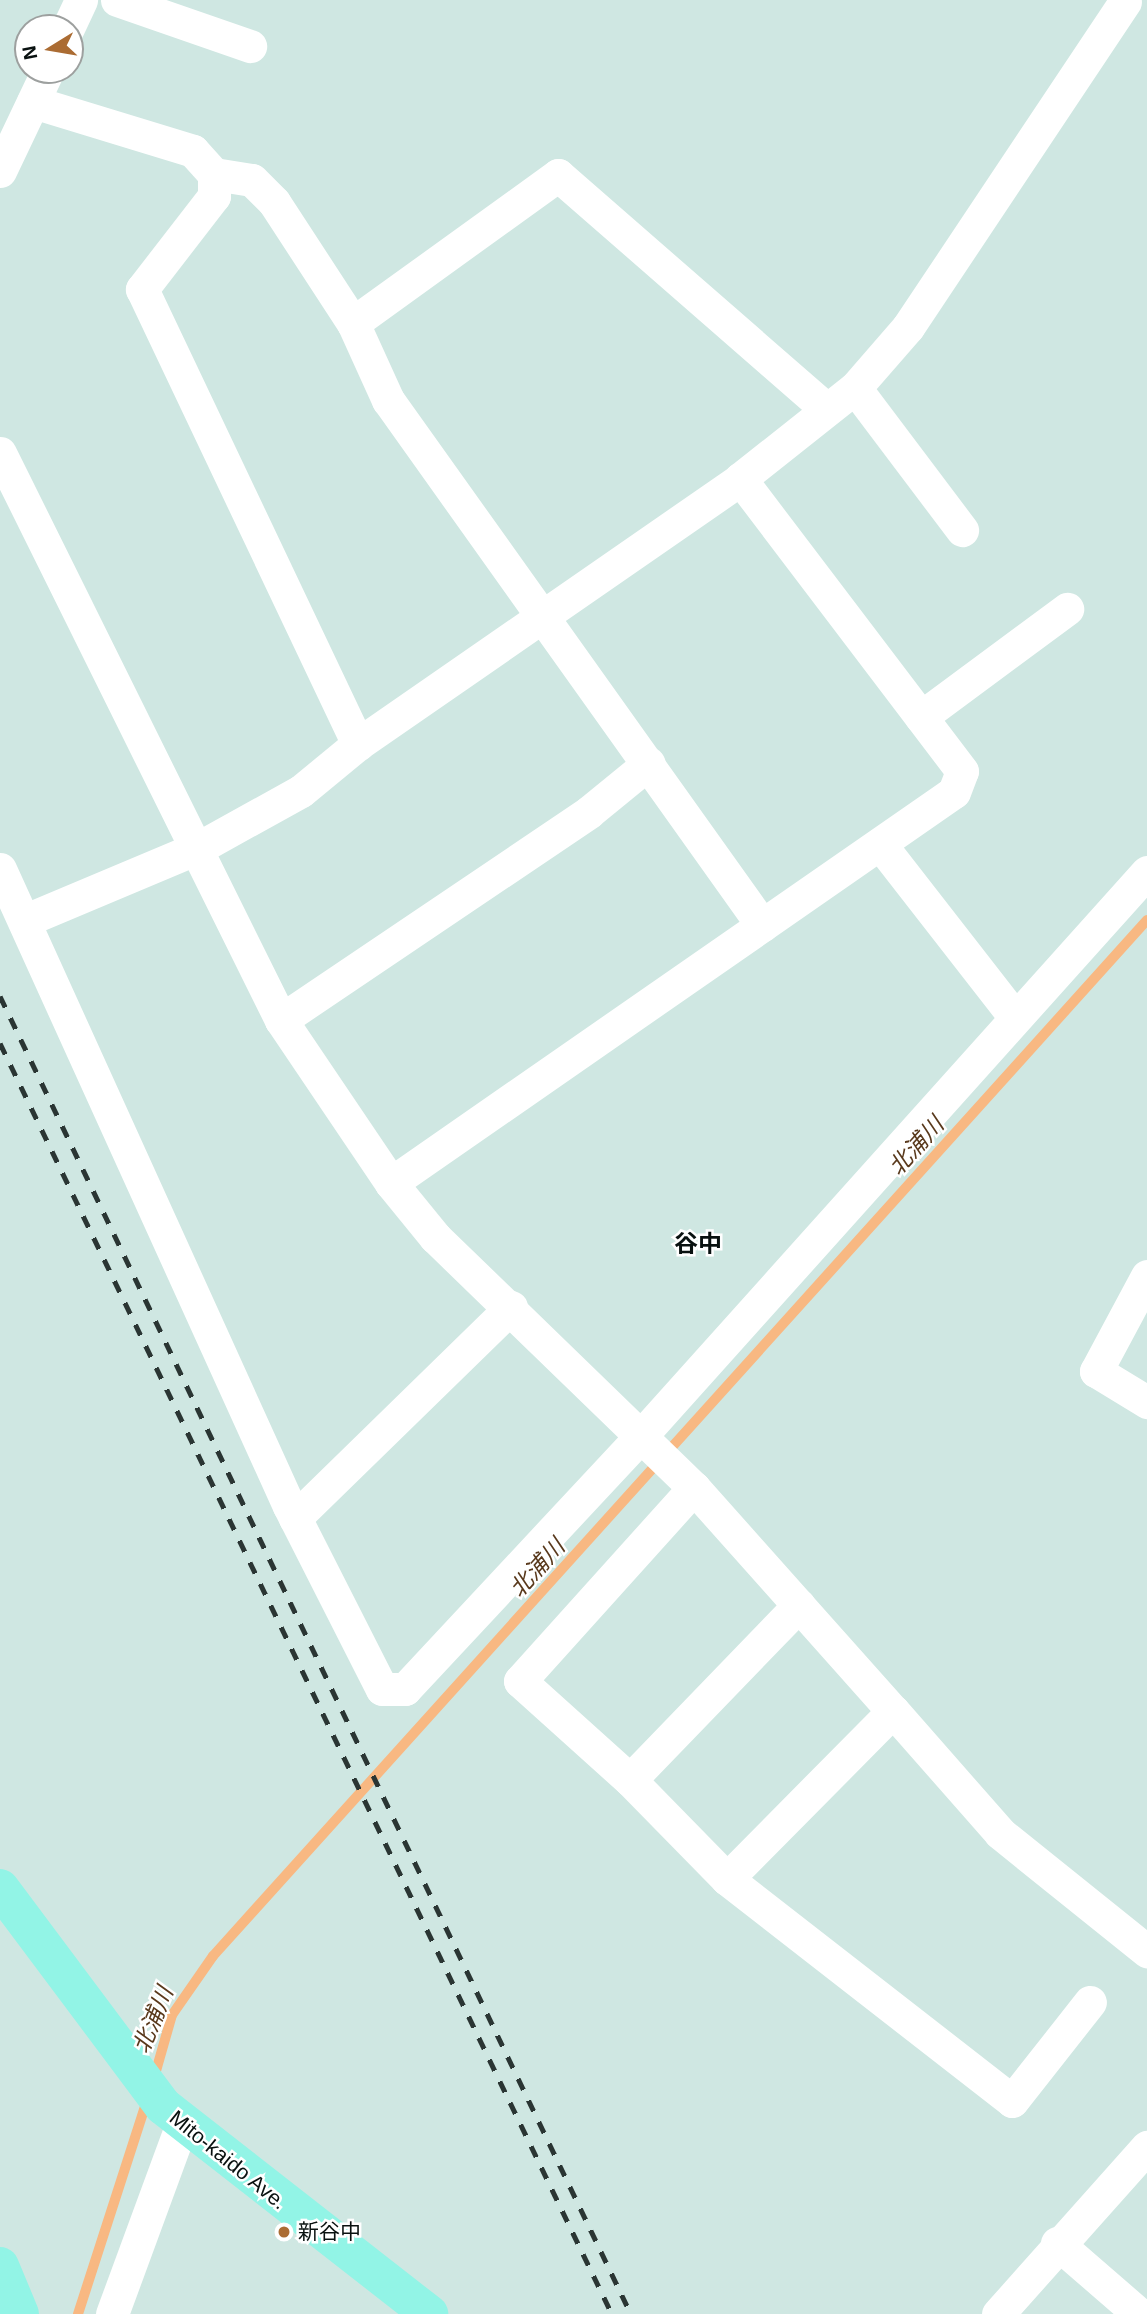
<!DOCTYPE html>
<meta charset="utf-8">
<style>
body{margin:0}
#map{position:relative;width:1147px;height:2314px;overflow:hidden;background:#cfe7e2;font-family:Helvetica,"Noto Sans JP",sans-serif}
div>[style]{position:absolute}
.stream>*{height:10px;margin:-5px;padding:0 5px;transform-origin:5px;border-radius:5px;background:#f8b882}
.minor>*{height:33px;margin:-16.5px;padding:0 16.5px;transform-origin:16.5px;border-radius:16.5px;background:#fff}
.major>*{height:38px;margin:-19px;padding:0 19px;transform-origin:19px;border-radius:19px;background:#92f4e6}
.rail>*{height:5px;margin-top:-2.5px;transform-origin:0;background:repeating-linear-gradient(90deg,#2a3533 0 12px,transparent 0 24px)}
.dots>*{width:19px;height:19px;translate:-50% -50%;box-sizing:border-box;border:4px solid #fff;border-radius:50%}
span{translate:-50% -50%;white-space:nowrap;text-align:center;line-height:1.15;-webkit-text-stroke:5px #fff;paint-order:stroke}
.street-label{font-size:21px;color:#091110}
.poi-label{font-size:21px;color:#091110}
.left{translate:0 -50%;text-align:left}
.water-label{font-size:23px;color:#59391c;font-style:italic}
.quarter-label{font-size:24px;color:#091110;font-weight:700}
.north{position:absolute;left:14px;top:14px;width:70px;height:70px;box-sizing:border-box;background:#fff;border:2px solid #9da09f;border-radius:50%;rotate:259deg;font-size:19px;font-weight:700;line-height:28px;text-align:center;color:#091110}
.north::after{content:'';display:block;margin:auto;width:24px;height:32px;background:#ab6c33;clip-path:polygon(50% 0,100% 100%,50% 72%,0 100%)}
</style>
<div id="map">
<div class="stream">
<div style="left:154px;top:2078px;width:66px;rotate:-74.1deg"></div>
<div style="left:172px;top:2015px;width:72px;rotate:-55.2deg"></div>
<div style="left:213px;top:1956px;width:1395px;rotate:-47.96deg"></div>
<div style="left:78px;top:2314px;width:225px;rotate:-72.1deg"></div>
</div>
<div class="minor">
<div style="left:117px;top:0;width:141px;rotate:19.1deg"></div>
<div style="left:68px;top:28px;width:31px;rotate:-65deg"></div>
<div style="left:33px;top:102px;width:167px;rotate:17deg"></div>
<div style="left:193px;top:151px;width:31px;rotate:48deg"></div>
<div style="left:214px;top:174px;width:22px;rotate:90deg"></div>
<div style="left:214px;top:196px;width:118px;rotate:127.7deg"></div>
<div style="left:142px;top:289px;width:504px;rotate:64.61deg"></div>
<div style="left:0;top:171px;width:112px;rotate:-64.6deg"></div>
<div style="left:214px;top:174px;width:38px;rotate:9deg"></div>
<div style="left:252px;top:180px;width:31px;rotate:45deg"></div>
<div style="left:274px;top:202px;width:145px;rotate:56.9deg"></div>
<div style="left:353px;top:323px;width:85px;rotate:65.6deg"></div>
<div style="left:388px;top:400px;width:645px;rotate:54.53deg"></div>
<div style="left:353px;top:323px;width:253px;rotate:-35.8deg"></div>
<div style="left:558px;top:175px;width:356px;rotate:41.1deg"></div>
<div style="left:855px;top:388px;width:178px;rotate:53deg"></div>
<div style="left:0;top:453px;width:633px;rotate:63.64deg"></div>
<div style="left:281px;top:1020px;width:197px;rotate:56deg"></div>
<div style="left:391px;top:1183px;width:70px;rotate:50.8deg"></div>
<div style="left:435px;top:1237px;width:361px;rotate:44.1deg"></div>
<div style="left:694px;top:1488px;width:299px;rotate:48.3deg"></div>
<div style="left:893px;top:1711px;width:236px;rotate:134.7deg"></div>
<div style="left:727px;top:1879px;width:361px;rotate:37.9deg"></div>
<div style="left:1012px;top:2101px;width:126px;rotate:-51.8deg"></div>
<div style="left:921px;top:717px;width:182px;rotate:-36.5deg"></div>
<div style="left:880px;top:844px;width:217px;rotate:52.1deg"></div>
<div style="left:0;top:869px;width:699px;rotate:65.6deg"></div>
<div style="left:289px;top:1506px;width:205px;rotate:63.1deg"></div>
<div style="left:382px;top:1689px;width:23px"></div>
<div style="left:405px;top:1689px;width:345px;rotate:-47deg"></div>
<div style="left:640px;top:1437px;width:759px;rotate:-48.1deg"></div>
<div style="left:26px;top:920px;width:189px;rotate:-22.8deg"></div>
<div style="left:200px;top:847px;width:115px;rotate:-29deg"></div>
<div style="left:301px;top:791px;width:74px;rotate:-39.5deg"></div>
<div style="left:358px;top:744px;width:465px;rotate:-34.7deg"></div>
<div style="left:740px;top:479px;width:147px;rotate:-38.4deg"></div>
<div style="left:855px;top:388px;width:81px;rotate:-49deg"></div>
<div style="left:908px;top:327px;width:391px;rotate:-56.3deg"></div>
<div style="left:281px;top:1020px;width:372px;rotate:-34deg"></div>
<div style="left:589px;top:812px;width:77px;rotate:-39.2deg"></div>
<div style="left:391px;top:1183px;width:685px;rotate:-34.78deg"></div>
<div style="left:954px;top:792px;width:22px;rotate:-69deg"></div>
<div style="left:962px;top:771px;width:367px;rotate:-127.2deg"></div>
<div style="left:1147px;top:1276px;width:108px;rotate:118.2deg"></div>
<div style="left:1096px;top:1371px;width:60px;rotate:31.3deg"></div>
<div style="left:295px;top:1518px;width:302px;rotate:-44.3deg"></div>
<div style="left:893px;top:1711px;width:162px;rotate:48.7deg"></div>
<div style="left:1000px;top:1833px;width:189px;rotate:38.8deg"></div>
<div style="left:630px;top:1780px;width:148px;rotate:-138deg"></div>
<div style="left:520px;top:1681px;width:260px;rotate:-48deg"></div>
<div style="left:727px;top:1879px;width:139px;rotate:-134.4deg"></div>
<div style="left:630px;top:1780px;width:243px;rotate:-46deg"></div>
<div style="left:1057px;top:2243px;width:108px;rotate:40.9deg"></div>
<div style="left:112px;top:2314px;width:202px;rotate:-69.8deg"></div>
<div style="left:998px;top:2314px;width:224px;rotate:-48.3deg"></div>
</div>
<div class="major">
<div style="left:0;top:1888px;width:272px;rotate:53.2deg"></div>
<div style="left:163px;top:2106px;width:338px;rotate:38deg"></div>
<div style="left:0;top:2266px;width:52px;rotate:67.4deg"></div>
</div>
<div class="rail">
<div style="left:0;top:996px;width:1461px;rotate:64.42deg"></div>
<div style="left:0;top:1043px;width:1411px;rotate:64.29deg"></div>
</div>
<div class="dots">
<div style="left:284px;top:2232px;background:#ab6c33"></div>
</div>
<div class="street-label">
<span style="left:228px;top:2160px;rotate:39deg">Mito-kaido Ave.</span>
</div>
<div class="poi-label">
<span class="left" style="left:298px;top:2232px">新谷中</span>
</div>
<div class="water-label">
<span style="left:916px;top:1146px;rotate:-48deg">北浦川</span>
<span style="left:537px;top:1568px;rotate:-48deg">北浦川</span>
<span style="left:153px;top:2020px;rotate:-68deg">北浦川</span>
</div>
<div class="quarter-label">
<span style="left:698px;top:1244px">谷中</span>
</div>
<div class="north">N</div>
</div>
